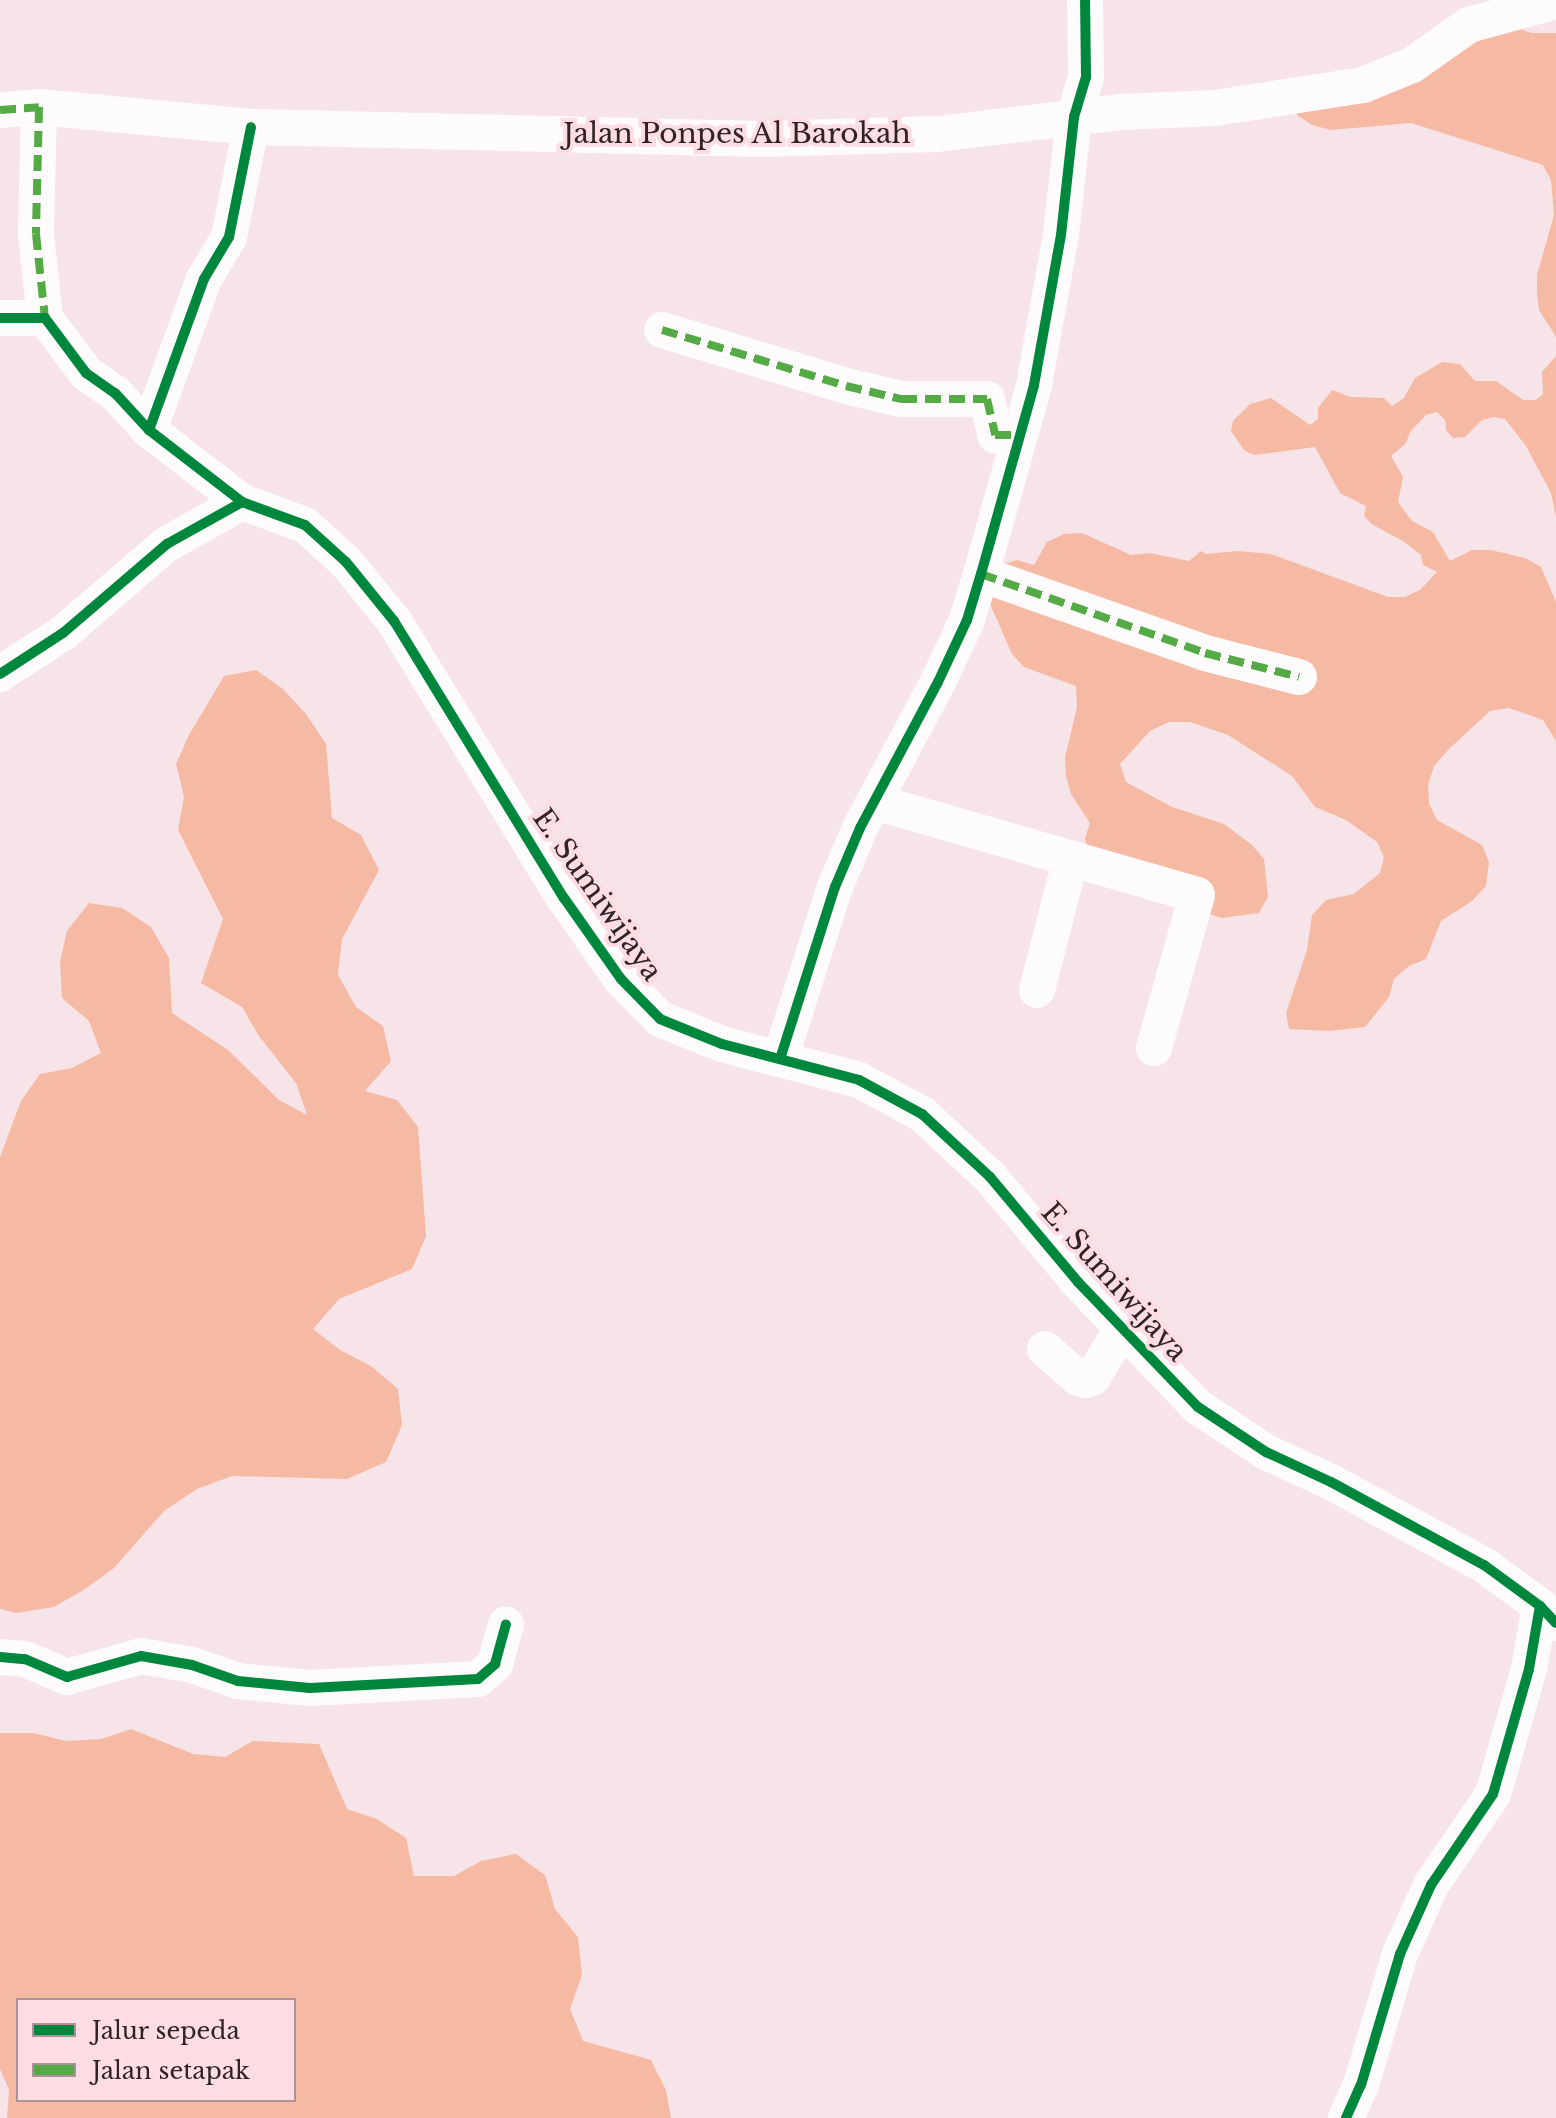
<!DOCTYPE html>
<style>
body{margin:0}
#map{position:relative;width:1556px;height:2118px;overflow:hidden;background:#f6e4e8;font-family:"Libre Baskerville",serif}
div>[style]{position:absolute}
.forest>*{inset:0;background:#f5b9a4}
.minor>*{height:36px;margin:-18px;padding:0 18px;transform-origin:18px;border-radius:18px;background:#fefbfc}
.quiet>*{height:8px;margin-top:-4px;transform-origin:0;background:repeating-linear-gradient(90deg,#54aa44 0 16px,transparent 0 24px)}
.cycleway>*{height:10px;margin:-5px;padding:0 5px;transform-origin:5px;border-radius:5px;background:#00873e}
span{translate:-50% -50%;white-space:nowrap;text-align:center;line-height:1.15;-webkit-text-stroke:8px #fedce4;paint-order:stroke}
.street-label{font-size:28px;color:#2f2326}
.legend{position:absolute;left:16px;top:1998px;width:280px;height:104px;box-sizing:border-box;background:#fedce4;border:2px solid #ab9298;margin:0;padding:10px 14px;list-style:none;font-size:24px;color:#2f2326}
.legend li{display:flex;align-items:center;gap:16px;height:40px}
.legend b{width:40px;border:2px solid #ab9298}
</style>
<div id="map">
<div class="forest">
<div style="clip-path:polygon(1499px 20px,1531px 33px,1556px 33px,1556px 337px,1539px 310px,1537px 293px,1537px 275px,1554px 215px,1551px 180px,1543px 165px,1411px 123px,1331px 130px,1312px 125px,1297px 115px,1297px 98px)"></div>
<div style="clip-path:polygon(1556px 356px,1556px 517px,1551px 493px,1526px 446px,1505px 419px,1494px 417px,1482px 420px,1465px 437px,1453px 438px,1446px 430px,1445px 420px,1437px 412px,1426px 415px,1410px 432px,1406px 443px,1391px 456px,1403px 477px,1398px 502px,1412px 521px,1433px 532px,1450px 561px,1472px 550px,1491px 550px,1525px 558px,1541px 567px,1556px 602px,1556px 741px,1543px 720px,1509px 708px,1490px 711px,1449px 749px,1434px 766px,1428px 785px,1429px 804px,1437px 820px,1482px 845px,1489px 862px,1486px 886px,1472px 901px,1441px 921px,1426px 959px,1409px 966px,1394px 979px,1389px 997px,1365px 1027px,1330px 1031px,1289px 1029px,1286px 1013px,1307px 950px,1312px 915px,1326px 900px,1354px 894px,1380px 873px,1384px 857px,1377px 842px,1346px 820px,1315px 807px,1292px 776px,1228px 735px,1190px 722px,1169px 722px,1150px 731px,1120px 764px,1126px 782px,1172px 807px,1224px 824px,1252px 845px,1264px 859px,1268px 897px,1259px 913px,1222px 918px,1202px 912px,1089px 854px,1085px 838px,1090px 823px,1071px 794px,1066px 776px,1065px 758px,1077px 707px,1076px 686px,1024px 667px,1012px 654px,988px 599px,997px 566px,1017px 560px,1034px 565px,1047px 542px,1064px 534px,1082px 533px,1131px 555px,1150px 553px,1189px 561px,1201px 551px,1205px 554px,1238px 551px,1271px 554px,1388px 597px,1405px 597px,1420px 590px,1437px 572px,1423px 565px,1421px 555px,1403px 541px,1373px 525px,1364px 516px,1366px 506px,1340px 493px,1315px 447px,1254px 455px,1244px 450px,1231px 431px,1233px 421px,1250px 404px,1271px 398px,1310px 425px,1318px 419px,1318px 408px,1332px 390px,1351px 397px,1384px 398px,1392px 406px,1404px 398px,1415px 378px,1442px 362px,1460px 364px,1475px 381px,1496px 381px,1523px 400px,1536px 400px,1543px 394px,1542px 372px)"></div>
<div style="clip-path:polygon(256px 670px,283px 689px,306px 714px,326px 744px,332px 818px,361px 835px,379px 870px,342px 939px,338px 975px,356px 1007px,383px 1026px,391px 1061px,365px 1091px,397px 1100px,418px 1127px,426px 1236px,412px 1269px,339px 1299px,313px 1329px,340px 1350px,371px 1366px,398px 1389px,402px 1425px,386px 1462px,347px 1479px,232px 1476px,197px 1489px,164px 1511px,114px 1568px,85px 1589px,54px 1607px,16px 1613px,0 1609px,0 1157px,21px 1101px,40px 1074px,72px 1068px,101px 1053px,89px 1021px,62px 998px,60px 962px,67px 931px,89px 903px,122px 908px,151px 927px,169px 958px,172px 1013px,228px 1050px,279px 1100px,307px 1115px,296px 1083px,259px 1036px,242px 1007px,201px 983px,223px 919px,178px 830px,184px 797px,176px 764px,189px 735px,224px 676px)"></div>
<div style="clip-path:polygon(evenodd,131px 1729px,193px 1754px,225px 1757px,253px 1741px,319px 1744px,347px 1809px,377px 1819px,406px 1838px,414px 1876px,454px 1876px,481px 1861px,516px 1854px,545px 1875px,555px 1909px,578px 1937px,582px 1975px,570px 2009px,583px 2041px,651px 2060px,666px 2090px,671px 2118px,7px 2118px,9px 2090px,0 2069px,0 1733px,33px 1733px,66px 1741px,101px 1739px,131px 1729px,18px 2000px,294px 2000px,294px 2100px,18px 2100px,18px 2000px)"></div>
</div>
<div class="minor">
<div style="left:39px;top:107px;width:127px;rotate:91.4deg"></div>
<div style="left:36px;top:234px;width:84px;rotate:83.9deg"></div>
<div style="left:0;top:110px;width:39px;rotate:-4deg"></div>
<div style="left:39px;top:107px;width:213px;rotate:5.4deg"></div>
<div style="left:251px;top:127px;width:510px;rotate:1.35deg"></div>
<div style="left:761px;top:139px;width:176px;rotate:-1.6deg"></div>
<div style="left:937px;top:134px;width:185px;rotate:-6.8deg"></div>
<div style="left:1121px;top:112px;width:94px;rotate:-2.4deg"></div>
<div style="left:1215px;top:108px;width:150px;rotate:-8.8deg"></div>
<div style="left:1363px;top:85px;width:53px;rotate:-22.2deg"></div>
<div style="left:1412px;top:65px;width:70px;rotate:-35.1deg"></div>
<div style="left:1469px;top:25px;width:90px;rotate:-15.4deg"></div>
<div style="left:0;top:318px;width:45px"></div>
<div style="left:45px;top:318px;width:69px;rotate:53.3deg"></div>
<div style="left:86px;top:373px;width:35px;rotate:35deg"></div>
<div style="left:115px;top:393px;width:50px;rotate:47.4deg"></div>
<div style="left:149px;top:430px;width:118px;rotate:37.7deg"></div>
<div style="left:242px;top:502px;width:67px;rotate:20.1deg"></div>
<div style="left:305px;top:525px;width:55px;rotate:42.1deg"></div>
<div style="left:346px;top:562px;width:76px;rotate:50.9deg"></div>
<div style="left:394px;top:621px;width:325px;rotate:58.5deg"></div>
<div style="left:564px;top:898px;width:99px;rotate:54.9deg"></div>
<div style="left:621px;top:979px;width:56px;rotate:45.7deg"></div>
<div style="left:660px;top:1019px;width:67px;rotate:22deg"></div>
<div style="left:722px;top:1044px;width:142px;rotate:14.7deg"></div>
<div style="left:859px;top:1080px;width:72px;rotate:28.4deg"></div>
<div style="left:922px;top:1114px;width:93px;rotate:42.8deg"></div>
<div style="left:990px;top:1177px;width:137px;rotate:50deg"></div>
<div style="left:1078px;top:1282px;width:173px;rotate:46.2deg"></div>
<div style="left:1198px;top:1407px;width:82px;rotate:33.5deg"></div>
<div style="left:1266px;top:1452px;width:72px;rotate:24.8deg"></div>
<div style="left:1331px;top:1482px;width:174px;rotate:28.5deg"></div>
<div style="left:1484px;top:1565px;width:69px;rotate:36.2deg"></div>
<div style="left:1540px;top:1606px;width:23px;rotate:47deg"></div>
<div style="left:662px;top:330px;width:192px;rotate:16.9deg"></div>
<div style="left:846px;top:386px;width:57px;rotate:13.3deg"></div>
<div style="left:901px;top:399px;width:86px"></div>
<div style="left:987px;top:399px;width:37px;rotate:77deg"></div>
<div style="left:995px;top:435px;width:25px"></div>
<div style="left:149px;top:430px;width:161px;rotate:-70deg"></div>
<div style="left:204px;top:279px;width:49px;rotate:-59.2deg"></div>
<div style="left:229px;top:237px;width:112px;rotate:-78.7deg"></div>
<div style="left:981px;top:574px;width:238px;rotate:19.4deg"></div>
<div style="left:1205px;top:653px;width:97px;rotate:14.3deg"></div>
<div style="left:0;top:674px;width:75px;rotate:-33.1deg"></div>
<div style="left:63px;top:633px;width:137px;rotate:-40.6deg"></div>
<div style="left:167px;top:544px;width:86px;rotate:-29.2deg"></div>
<div style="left:875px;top:802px;width:335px;rotate:16.1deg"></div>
<div style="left:1197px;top:895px;width:159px;rotate:105.7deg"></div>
<div style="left:1037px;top:990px;width:136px;rotate:-75.6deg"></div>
<div style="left:780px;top:1059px;width:181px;rotate:-72.3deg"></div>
<div style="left:835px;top:887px;width:64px;rotate:-67deg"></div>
<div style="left:860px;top:828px;width:166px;rotate:-61.9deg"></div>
<div style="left:938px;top:682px;width:68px;rotate:-64.9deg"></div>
<div style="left:967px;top:620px;width:48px;rotate:-73.1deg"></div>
<div style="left:981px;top:574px;width:196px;rotate:-74.3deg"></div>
<div style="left:1034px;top:385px;width:152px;rotate:-79.8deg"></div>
<div style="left:1061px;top:235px;width:119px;rotate:-83.7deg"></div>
<div style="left:1074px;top:117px;width:42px;rotate:-73.3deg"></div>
<div style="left:1086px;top:77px;width:77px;rotate:-90.7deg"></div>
<div style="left:1045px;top:1349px;width:44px;rotate:41.3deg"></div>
<div style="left:1078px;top:1378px;width:8px;rotate:14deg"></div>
<div style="left:1086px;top:1380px;width:8px;rotate:-23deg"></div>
<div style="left:1093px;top:1377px;width:57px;rotate:-59.4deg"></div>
<div style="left:0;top:1657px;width:25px;rotate:5deg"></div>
<div style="left:25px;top:1659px;width:46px;rotate:23.2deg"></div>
<div style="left:67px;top:1677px;width:77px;rotate:-15.8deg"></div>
<div style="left:141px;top:1656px;width:52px;rotate:10deg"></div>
<div style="left:192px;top:1665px;width:49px;rotate:19.2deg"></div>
<div style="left:238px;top:1681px;width:72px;rotate:5.6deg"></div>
<div style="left:310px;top:1688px;width:168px;rotate:-3.1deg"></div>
<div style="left:478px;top:1679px;width:23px;rotate:-41deg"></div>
<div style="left:495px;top:1664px;width:41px;rotate:-74.6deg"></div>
<div style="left:1346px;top:2118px;width:36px;rotate:-66deg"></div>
<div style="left:1361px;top:2085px;width:137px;rotate:-73.4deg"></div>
<div style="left:1400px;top:1954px;width:76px;rotate:-65.8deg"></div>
<div style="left:1431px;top:1885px;width:110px;rotate:-55.7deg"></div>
<div style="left:1493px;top:1794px;width:130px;rotate:-73.9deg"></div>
<div style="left:1529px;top:1669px;width:64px;rotate:-80.1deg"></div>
</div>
<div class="quiet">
<div style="left:0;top:110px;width:39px;rotate:-4deg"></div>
<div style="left:39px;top:107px;width:127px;rotate:91.4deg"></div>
<div style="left:36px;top:234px;width:84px;rotate:83.9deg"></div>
<div style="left:662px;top:330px;width:192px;rotate:16.9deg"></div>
<div style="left:846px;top:386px;width:57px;rotate:13.3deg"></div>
<div style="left:901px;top:399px;width:86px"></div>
<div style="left:987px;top:399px;width:37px;rotate:77deg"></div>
<div style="left:995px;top:435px;width:25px"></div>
<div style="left:981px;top:574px;width:238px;rotate:19.4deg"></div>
<div style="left:1205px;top:653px;width:97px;rotate:14.3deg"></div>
</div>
<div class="cycleway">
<div style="left:0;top:318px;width:45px"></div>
<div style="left:45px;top:318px;width:69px;rotate:53.3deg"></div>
<div style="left:86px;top:373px;width:35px;rotate:35deg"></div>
<div style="left:115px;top:393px;width:50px;rotate:47.4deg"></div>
<div style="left:149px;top:430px;width:118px;rotate:37.7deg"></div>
<div style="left:242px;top:502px;width:67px;rotate:20.1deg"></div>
<div style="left:305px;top:525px;width:55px;rotate:42.1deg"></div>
<div style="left:346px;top:562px;width:76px;rotate:50.9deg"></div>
<div style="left:394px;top:621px;width:325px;rotate:58.5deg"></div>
<div style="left:564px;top:898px;width:99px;rotate:54.9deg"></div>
<div style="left:621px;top:979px;width:56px;rotate:45.7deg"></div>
<div style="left:660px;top:1019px;width:67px;rotate:22deg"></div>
<div style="left:722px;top:1044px;width:142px;rotate:14.7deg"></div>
<div style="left:859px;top:1080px;width:72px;rotate:28.4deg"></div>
<div style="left:922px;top:1114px;width:93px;rotate:42.8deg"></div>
<div style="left:990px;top:1177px;width:137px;rotate:50deg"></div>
<div style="left:1078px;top:1282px;width:173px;rotate:46.2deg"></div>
<div style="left:1198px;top:1407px;width:82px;rotate:33.5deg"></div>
<div style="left:1266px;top:1452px;width:72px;rotate:24.8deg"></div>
<div style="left:1331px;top:1482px;width:174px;rotate:28.5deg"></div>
<div style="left:1484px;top:1565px;width:69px;rotate:36.2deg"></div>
<div style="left:1540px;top:1606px;width:23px;rotate:47deg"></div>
<div style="left:149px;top:430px;width:161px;rotate:-70deg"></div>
<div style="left:204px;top:279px;width:49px;rotate:-59.2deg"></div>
<div style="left:229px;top:237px;width:112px;rotate:-78.7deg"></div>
<div style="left:0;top:674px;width:75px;rotate:-33.1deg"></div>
<div style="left:63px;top:633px;width:137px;rotate:-40.6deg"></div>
<div style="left:167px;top:544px;width:86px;rotate:-29.2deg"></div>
<div style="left:780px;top:1059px;width:181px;rotate:-72.3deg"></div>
<div style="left:835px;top:887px;width:64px;rotate:-67deg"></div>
<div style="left:860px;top:828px;width:166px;rotate:-61.9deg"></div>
<div style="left:938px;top:682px;width:68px;rotate:-64.9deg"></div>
<div style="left:967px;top:620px;width:48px;rotate:-73.1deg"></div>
<div style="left:981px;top:574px;width:196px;rotate:-74.3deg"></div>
<div style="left:1034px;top:385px;width:152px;rotate:-79.8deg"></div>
<div style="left:1061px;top:235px;width:119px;rotate:-83.7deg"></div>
<div style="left:1074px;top:117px;width:42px;rotate:-73.3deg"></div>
<div style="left:1086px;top:77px;width:77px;rotate:-90.7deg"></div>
<div style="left:0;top:1657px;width:25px;rotate:5deg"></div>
<div style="left:25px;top:1659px;width:46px;rotate:23.2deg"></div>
<div style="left:67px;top:1677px;width:77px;rotate:-15.8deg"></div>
<div style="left:141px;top:1656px;width:52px;rotate:10deg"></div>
<div style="left:192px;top:1665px;width:49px;rotate:19.2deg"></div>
<div style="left:238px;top:1681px;width:72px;rotate:5.6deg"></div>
<div style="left:310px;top:1688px;width:168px;rotate:-3.1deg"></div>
<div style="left:478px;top:1679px;width:23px;rotate:-41deg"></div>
<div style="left:495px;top:1664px;width:41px;rotate:-74.6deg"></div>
<div style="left:1346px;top:2118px;width:36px;rotate:-66deg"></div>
<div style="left:1361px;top:2085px;width:137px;rotate:-73.4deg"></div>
<div style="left:1400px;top:1954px;width:76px;rotate:-65.8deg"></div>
<div style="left:1431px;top:1885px;width:110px;rotate:-55.7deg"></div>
<div style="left:1493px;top:1794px;width:130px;rotate:-73.9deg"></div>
<div style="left:1529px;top:1669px;width:64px;rotate:-80.1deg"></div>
</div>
<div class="street-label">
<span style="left:737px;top:134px">Jalan Ponpes Al Barokah</span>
<span style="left:597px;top:895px;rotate:55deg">E. Sumiwijaya</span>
<span style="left:1114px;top:1282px;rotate:48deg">E. Sumiwijaya</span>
</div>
<ul class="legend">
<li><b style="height:10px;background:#00873e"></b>Jalur sepeda</li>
<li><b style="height:10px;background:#54aa44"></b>Jalan setapak</li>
</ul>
</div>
